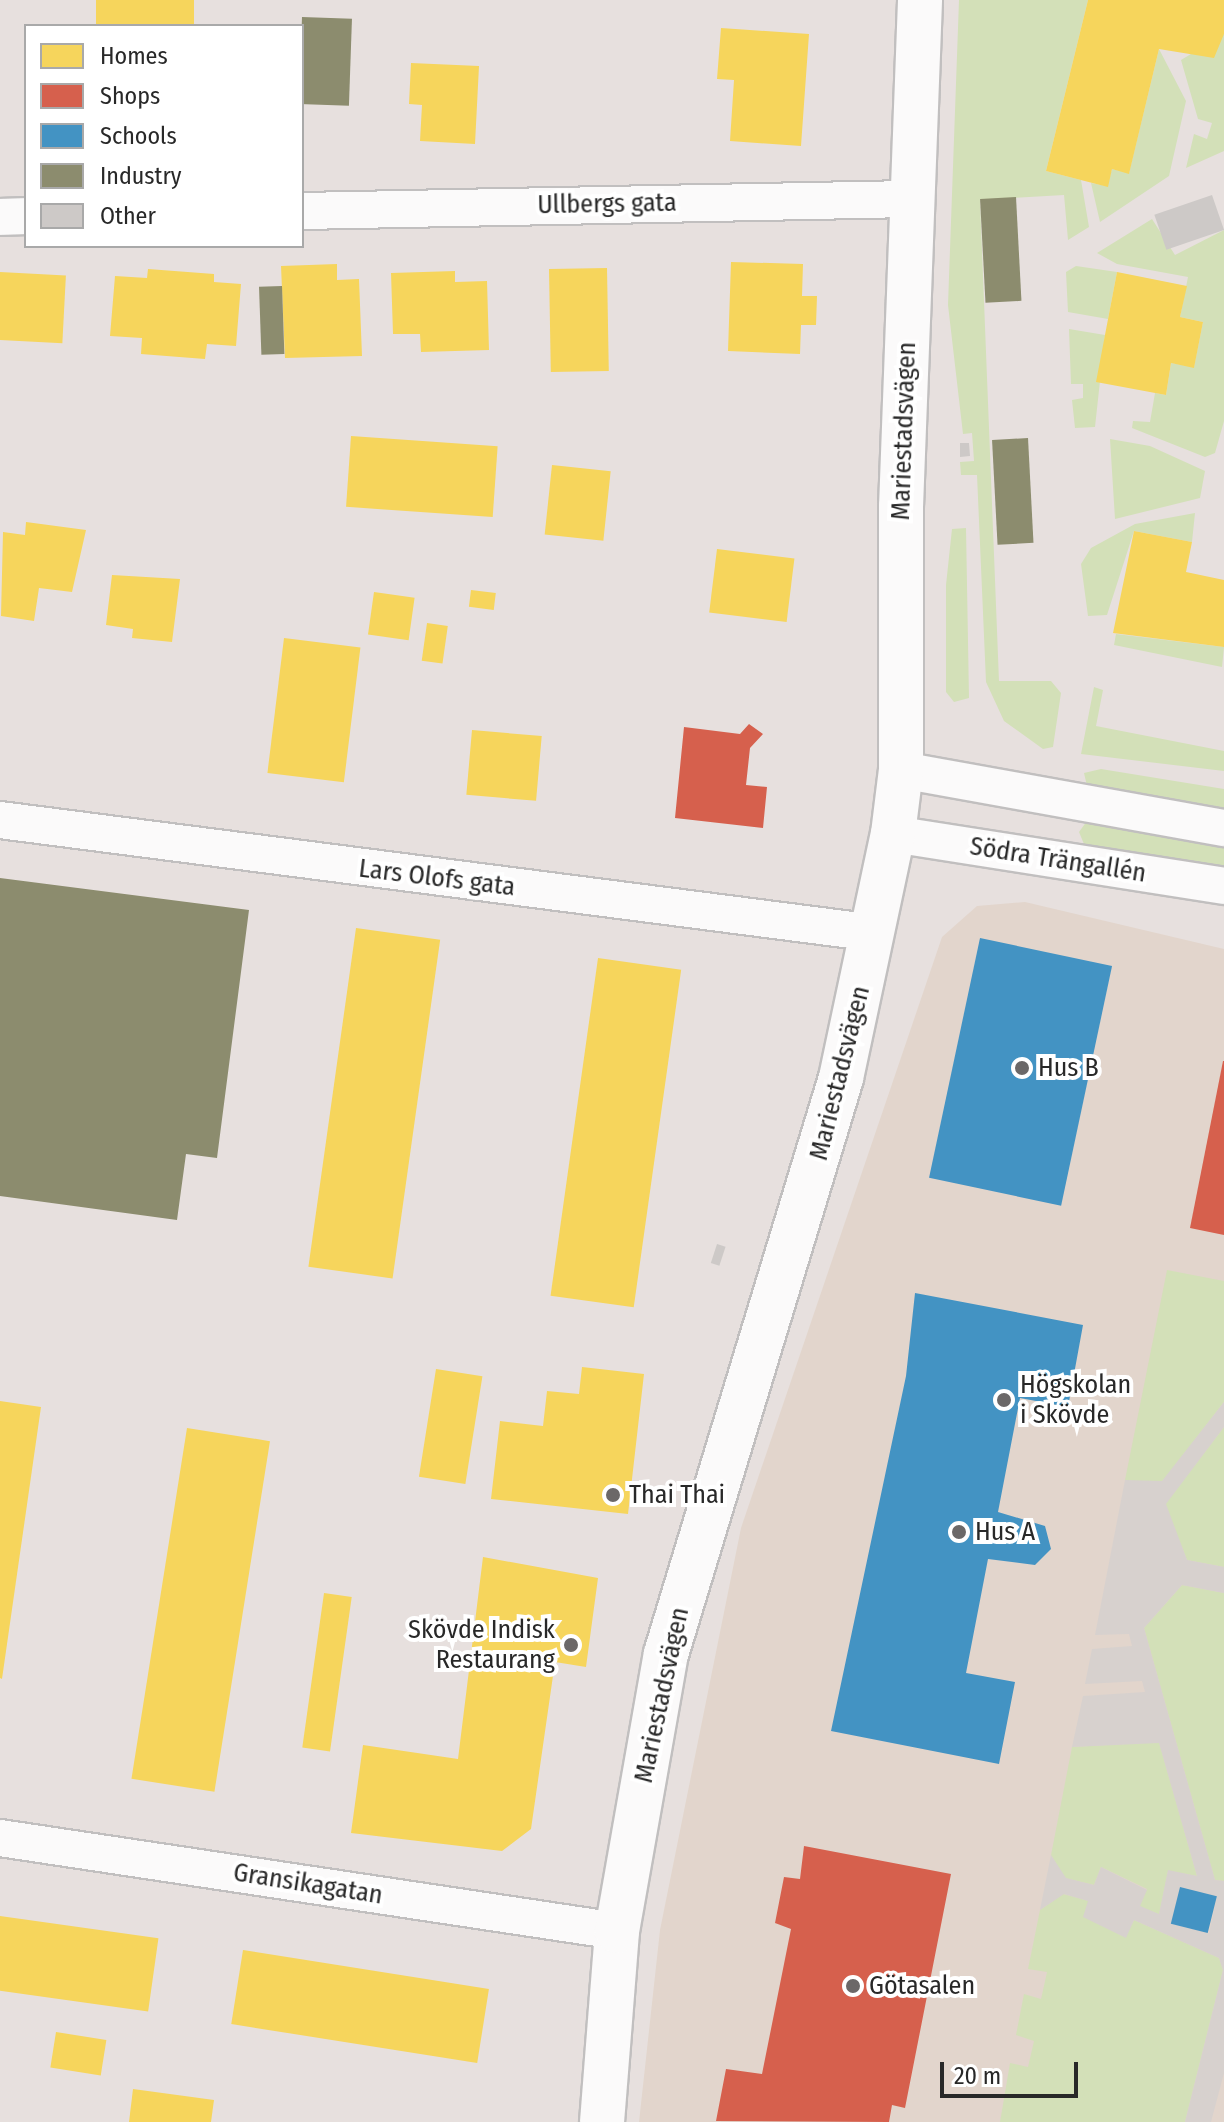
<!DOCTYPE html>
<meta charset="utf-8">
<style>
body{margin:0}
#map{position:relative;width:1224px;height:2122px;overflow:hidden;background:#e7e0de;font-family:"Fira Sans Condensed",sans-serif}
div>[style]{position:absolute}
.education>*{inset:0;background:#e2d5cc}
.green>*{inset:0;background:#d3e0b8}
.plaza>*{inset:0;background:#d7d1ce}
.homes>*{inset:0;background:#f6d55c;transform-origin:0 0}
.shops>*{inset:0;background:#d6604d}
.schools>*{inset:0;background:#4393c3;transform-origin:0 0}
.industry>*{inset:0;background:#8c8c6e;transform-origin:0 0}
.building>*{inset:0;background:#cdc9c7;transform-origin:0 0}
.roads{filter:drop-shadow(2px 0 #c1bfbf) drop-shadow(-2px 0 #c1bfbf) drop-shadow(0 2px #c1bfbf) drop-shadow(0 -2px #c1bfbf)}
.minor>*{height:36px;margin:-18px;padding:0 18px;transform-origin:18px;border-radius:18px;background:#fbfafa}
.tertiary>*{height:44px;margin:-22px;padding:0 22px;transform-origin:22px;border-radius:22px;background:#fbfafa}
.dots>*{width:22px;height:22px;translate:-50% -50%;box-sizing:border-box;border:4px solid #fff;border-radius:50%}
span{translate:-50% -50%;white-space:nowrap;text-align:center;line-height:1.15;-webkit-text-stroke:8px #fff;paint-order:stroke}
.street-label{font-size:26px;color:#282828}
.poi-label{font-size:26px;color:#282828}
.left{translate:0 -50%;text-align:left}
.right{translate:-100% -50%;text-align:right}
.legend{position:absolute;left:24px;top:24px;width:280px;height:224px;box-sizing:border-box;background:#fff;border:2px solid #a9a9a9;margin:0;padding:10px 14px;list-style:none;font-size:24px;color:#282828}
.legend li{display:flex;align-items:center;gap:16px;height:40px}
.legend b{width:40px;border:2px solid #a9a9a9}
.scale{position:absolute;left:940px;top:2062px;width:138px;height:36px;box-sizing:border-box;border:4px solid #282828;border-top:0;padding-left:10px;font-size:24px;line-height:28px;white-space:nowrap;color:#282828;-webkit-text-stroke:6px #fff;paint-order:stroke}
</style>
<div id="map">
<div class="education">
<div style="clip-path:polygon(1025px 902px,1224px 949px,1224px 2122px,639px 2122px,660px 1930px,741px 1528px,942px 937px,977px 906px)"></div>
</div>
<div class="green">
<div style="clip-path:polygon(959px 0,1088px 0,1046px 171px,1081px 180px,1089px 227px,1068px 240px,1064px 195px,980px 200px,999px 681px,1051px 681px,1061px 693px,1053px 747px,1043px 749px,1004px 721px,986px 682px,977px 475px,961px 475px,960px 462px,974px 461px,972px 433px,963px 434px,948px 305px)"></div>
<div style="clip-path:polygon(1224px 34px,1224px 151px,1186px 168px,1194px 134px,1207px 139px,1212px 123px,1198px 119px,1181px 60px)"></div>
<div style="clip-path:polygon(1159px 49px,1186px 101px,1169px 176px,1100px 222px,1091px 183px,1107px 186px,1112px 169px,1129px 173px)"></div>
<div style="clip-path:polygon(1152px 219px,1175px 255px,1224px 230px,1224px 421px,1215px 453px,1205px 457px,1132px 428px,1133px 421px,1150px 422px,1155px 393px,1166px 395px,1171px 363px,1194px 367px,1203px 322px,1180px 317px,1188px 277px,1117px 264px,1097px 253px)"></div>
<div style="clip-path:polygon(1076px 266px,1117px 272px,1108px 319px,1068px 312px,1066px 272px)"></div>
<div style="clip-path:polygon(1069px 329px,1105px 335px,1095px 427px,1075px 428px,1072px 400px,1083px 398px,1083px 384px,1071px 384px)"></div>
<div style="clip-path:polygon(1110px 439px,1150px 446px,1205px 471px,1200px 498px,1115px 519px)"></div>
<div style="clip-path:polygon(1195px 513px,1192px 542px,1134px 531px,1107px 615px,1088px 616px,1081px 564px,1091px 548px,1135px 524px)"></div>
<div style="clip-path:polygon(966px 528px,969px 698px,954px 702px,946px 692px,946px 585px,952px 529px)"></div>
<div style="clip-path:polygon(1116px 634px,1224px 647px,1222px 667px,1114px 645px)"></div>
<div style="clip-path:polygon(1094px 687px,1103px 690px,1096px 726px,1224px 751px,1224px 771px,1081px 754px)"></div>
<div style="clip-path:polygon(1101px 769px,1224px 789px,1224px 810px,1087px 786px,1084px 773px)"></div>
<div style="clip-path:polygon(1087px 821px,1224px 846px,1224px 868px,1084px 844px,1079px 832px)"></div>
<div style="clip-path:polygon(1167px 1270px,1224px 1281px,1224px 1402px,1162px 1482px,1138px 1486px,1125px 1480px)"></div>
<div style="clip-path:polygon(1224px 1427px,1224px 1567px,1187px 1560px,1165px 1504px)"></div>
<div style="clip-path:polygon(1182px 1585px,1224px 1593px,1224px 1881px,1215px 1880px,1144px 1628px)"></div>
<div style="clip-path:polygon(1159px 1742px,1197px 1876px,1168px 1871px,1159px 1915px,1139px 1906px,1147px 1889px,1101px 1867px,1094px 1885px,1065px 1878px,1051px 1855px,1072px 1747px)"></div>
<div style="clip-path:polygon(1063px 1894px,1089px 1901px,1125px 1937px,1134px 1920px,1219px 1958px,1223px 1970px,1185px 2122px,1000px 2122px,1010px 2063px,1028px 2067px,1034px 2041px,1016px 2035px,1024px 1994px,1041px 1999px,1047px 1972px,1028px 1969px,1040px 1910px)"></div>
</div>
<div class="plaza">
<div style="clip-path:polygon(evenodd,1224px 1402px,1224px 1427px,1166px 1504px,1187px 1560px,1224px 1567px,1224px 1593px,1182px 1585px,1144px 1628px,1215px 1880px,1224px 1881px,1224px 2073px,1211px 2122px,1185px 2122px,1223px 1970px,1219px 1958px,1134px 1920px,1126px 1938px,1083px 1917px,1088px 1901px,1064px 1894px,1040px 1910px,1051px 1855px,1066px 1878px,1094px 1885px,1101px 1867px,1147px 1890px,1140px 1906px,1159px 1914px,1168px 1870px,1197px 1876px,1159px 1743px,1072px 1747px,1083px 1696px,1145px 1692px,1142px 1681px,1085px 1684px,1092px 1649px,1132px 1646px,1129px 1634px,1095px 1635px,1125px 1480px,1162px 1481px,1224px 1402px,1180px 1887px,1217px 1896px,1209px 1933px,1172px 1924px,1180px 1887px)"></div>
</div>
<div class="homes">
<div style="left:96px;top:0;width:98px;height:26px"></div>
<div style="clip-path:polygon(1088px 0,1224px 0,1224px 34px,1214px 58px,1159px 49px,1129px 174px,1112px 169px,1108px 187px,1046px 171px)"></div>
<div style="clip-path:polygon(721px 28px,809px 34px,801px 146px,730px 141px,734px 80px,717px 79px)"></div>
<div style="clip-path:polygon(411px 63px,479px 66px,475px 144px,420px 141px,422px 105px,409px 104px)"></div>
<div style="clip-path:polygon(731px 262px,803px 264px,802px 296px,817px 296px,816px 325px,801px 325px,800px 354px,728px 351px)"></div>
<div style="clip-path:polygon(337px 264px,337px 280px,359px 279px,362px 356px,285px 358px,281px 266px)"></div>
<div style="left:607px;top:268px;width:103px;height:58px;rotate:89deg"></div>
<div style="clip-path:polygon(148px 269px,214px 274px,214px 282px,241px 284px,236px 346px,207px 344px,205px 359px,141px 354px,142px 338px,110px 336px,115px 276px,147px 278px)"></div>
<div style="clip-path:polygon(455px 271px,455px 282px,487px 281px,489px 350px,421px 352px,420px 334px,393px 334px,391px 273px)"></div>
<div style="left:0;top:272px;width:66px;height:68px;rotate:3deg"></div>
<div style="clip-path:polygon(1117px 272px,1187px 286px,1180px 317px,1203px 322px,1194px 368px,1171px 363px,1166px 395px,1096px 382px)"></div>
<div style="left:351px;top:436px;width:147px;height:71px;rotate:4deg"></div>
<div style="left:552px;top:465px;width:59px;height:70px;rotate:6deg"></div>
<div style="clip-path:polygon(26px 522px,86px 530px,72px 592px,39px 588px,34px 621px,1px 616px,3px 532px,25px 535px)"></div>
<div style="clip-path:polygon(1134px 531px,1192px 542px,1186px 572px,1224px 580px,1224px 647px,1113px 633px)"></div>
<div style="left:717px;top:549px;width:78px;height:64px;rotate:7deg"></div>
<div style="clip-path:polygon(112px 575px,180px 579px,172px 642px,132px 638px,133px 629px,106px 625px)"></div>
<div style="left:471px;top:590px;width:25px;height:17px;rotate:7deg"></div>
<div style="left:374px;top:592px;width:41px;height:43px;rotate:8deg"></div>
<div style="left:427px;top:623px;width:21px;height:38px;rotate:8deg"></div>
<div style="left:284px;top:638px;width:77px;height:136px;rotate:7deg"></div>
<div style="left:472px;top:730px;width:70px;height:65px;rotate:5deg"></div>
<div style="left:356px;top:928px;width:85px;height:342px;rotate:8deg"></div>
<div style="left:598px;top:958px;width:84px;height:341px;rotate:8deg"></div>
<div style="clip-path:polygon(582px 1367px,644px 1374px,628px 1514px,491px 1499px,500px 1421px,543px 1426px,547px 1391px,579px 1394px)"></div>
<div style="left:436px;top:1369px;width:47px;height:109px;rotate:9deg"></div>
<div style="clip-path:polygon(0 1401px,41px 1407px,2px 1679px,0 1678px)"></div>
<div style="left:187px;top:1428px;width:84px;height:355px;rotate:9deg"></div>
<div style="clip-path:polygon(483px 1557px,598px 1578px,586px 1667px,555px 1662px,531px 1829px,502px 1851px,351px 1833px,363px 1745px,458px 1759px)"></div>
<div style="left:324px;top:1593px;width:28px;height:156px;rotate:8deg"></div>
<div style="left:0;top:1916px;width:160px;height:74px;rotate:8deg"></div>
<div style="left:243px;top:1950px;width:249px;height:75px;rotate:9deg"></div>
<div style="left:56px;top:2032px;width:51px;height:36px;rotate:9deg"></div>
<div style="clip-path:polygon(133px 2089px,214px 2100px,211px 2122px,129px 2122px)"></div>
</div>
<div class="shops">
<div style="clip-path:polygon(749px 724px,763px 734px,750px 748px,746px 785px,767px 787px,763px 828px,675px 818px,684px 727px,740px 734px)"></div>
<div style="clip-path:polygon(1223px 1061px,1224px 1061px,1224px 1235px,1190px 1228px)"></div>
<div style="clip-path:polygon(804px 1846px,951px 1874px,905px 2108px,892px 2105px,889px 2122px,716px 2121px,726px 2069px,762px 2074px,791px 1929px,775px 1923px,784px 1877px,800px 1879px)"></div>
</div>
<div class="schools">
<div style="left:980px;top:938px;width:135px;height:245px;rotate:12deg"></div>
<div style="clip-path:polygon(915px 1293px,1083px 1325px,1068px 1407px,1020px 1398px,998px 1512px,1045px 1526px,1051px 1549px,1035px 1565px,988px 1559px,966px 1673px,1015px 1682px,999px 1764px,831px 1731px,906px 1376px)"></div>
<div style="left:1180px;top:1887px;width:38px;height:38px;rotate:14deg"></div>
</div>
<div class="industry">
<div style="left:302px;top:17px;width:50px;height:87px;rotate:2deg"></div>
<div style="left:1016px;top:197px;width:104px;height:36px;rotate:87deg"></div>
<div style="left:282px;top:286px;width:68px;height:23px;rotate:88deg"></div>
<div style="left:1028px;top:438px;width:105px;height:36px;rotate:87deg"></div>
<div style="clip-path:polygon(0 878px,249px 910px,217px 1158px,186px 1154px,177px 1220px,0 1196px)"></div>
</div>
<div class="building">
<div style="left:1212px;top:195px;width:37px;height:61px;rotate:71deg"></div>
<div style="clip-path:polygon(960px 443px,969px 443px,970px 456px,960px 457px)"></div>
<div style="left:717px;top:1244px;width:9px;height:20px;rotate:18deg"></div>
</div>
<div class="roads">
<div class="minor">
<div style="left:302px;top:211px;width:610px;rotate:-1.13deg"></div>
<div style="left:0;top:217px;width:26px;rotate:-2deg"></div>
<div style="left:901px;top:770px;width:328px;rotate:10.2deg"></div>
<div style="left:0;top:820px;width:882px;rotate:7.36deg"></div>
<div style="left:893px;top:834px;width:335px;rotate:8.9deg"></div>
<div style="left:0;top:1838px;width:624px;rotate:8.57deg"></div>
</div>
<div class="tertiary">
<div style="left:602px;top:2122px;width:192px;rotate:-85.5deg"></div>
<div style="left:617px;top:1931px;width:281px;rotate:-80deg"></div>
<div style="left:666px;top:1654px;width:602px;rotate:-73.1deg"></div>
<div style="left:841px;top:1078px;width:249px;rotate:-78deg"></div>
<div style="left:893px;top:834px;width:64px;rotate:-82.9deg"></div>
<div style="left:901px;top:770px;width:263px;rotate:-90deg"></div>
<div style="left:901px;top:507px;width:507px;rotate:-87.85deg"></div>
</div>
</div>
<div class="dots">
<div style="left:1022px;top:1068px;background:#6b6868"></div>
<div style="left:1004px;top:1400px;background:#6b6868"></div>
<div style="left:613px;top:1495px;background:#6b6868"></div>
<div style="left:959px;top:1532px;background:#6b6868"></div>
<div style="left:571px;top:1645px;background:#6b6868"></div>
<div style="left:853px;top:1986px;background:#6b6868"></div>
</div>
<div class="street-label">
<span style="left:607px;top:204px;rotate:-1deg">Ullbergs gata</span>
<span style="left:904px;top:431px;rotate:-88deg">Mariestadsvägen</span>
<span style="left:1058px;top:860px;rotate:9deg">Södra Trängallén</span>
<span style="left:437px;top:878px;rotate:7deg">Lars Olofs gata</span>
<span style="left:840px;top:1073px;rotate:-76deg">Mariestadsvägen</span>
<span style="left:662px;top:1695px;rotate:-78deg">Mariestadsvägen</span>
<span style="left:308px;top:1884px;rotate:9deg">Gransikagatan</span>
</div>
<div class="poi-label">
<span class="left" style="left:1038px;top:1068px">Hus B</span>
<span class="left" style="left:1020px;top:1400px">Högskolan<br>i Skövde</span>
<span class="left" style="left:629px;top:1495px">Thai Thai</span>
<span class="left" style="left:975px;top:1532px">Hus A</span>
<span class="right" style="left:555px;top:1645px">Skövde Indisk<br>Restaurang</span>
<span class="left" style="left:869px;top:1986px">Götasalen</span>
</div>
<ul class="legend">
<li><b style="height:22px;background:#f6d55c"></b>Homes</li>
<li><b style="height:22px;background:#d6604d"></b>Shops</li>
<li><b style="height:22px;background:#4393c3"></b>Schools</li>
<li><b style="height:22px;background:#8c8c6e"></b>Industry</li>
<li><b style="height:22px;background:#cdc9c7"></b>Other</li>
</ul>
<div class="scale">20 m</div>
</div>
